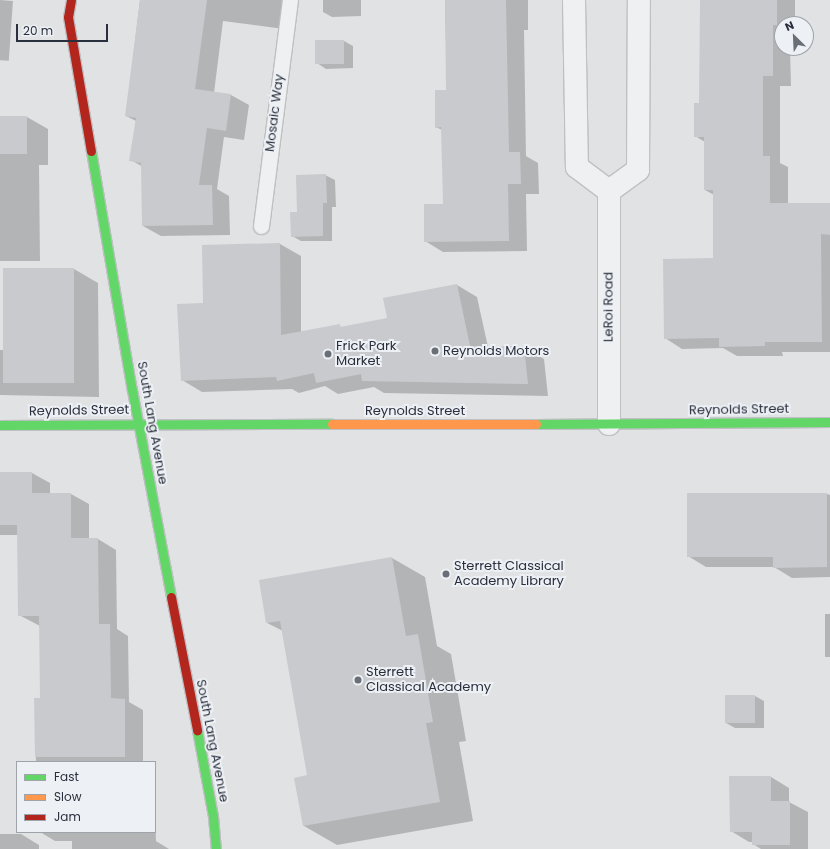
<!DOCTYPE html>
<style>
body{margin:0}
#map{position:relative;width:830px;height:849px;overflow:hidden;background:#e0e2e4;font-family:Poppins,sans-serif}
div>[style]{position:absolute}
.shadow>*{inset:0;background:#0003;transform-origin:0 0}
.building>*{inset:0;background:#c8cacd;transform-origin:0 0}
.roads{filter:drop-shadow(1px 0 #bec0c2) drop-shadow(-1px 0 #bec0c2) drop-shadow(0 1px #bec0c2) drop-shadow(0 -1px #bec0c2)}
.lane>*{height:15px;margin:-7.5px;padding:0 7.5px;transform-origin:7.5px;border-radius:7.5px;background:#eff0f2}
.street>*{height:22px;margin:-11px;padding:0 11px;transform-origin:11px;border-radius:11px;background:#eff0f2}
.fast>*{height:9px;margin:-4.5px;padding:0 4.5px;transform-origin:4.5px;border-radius:4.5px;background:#63d668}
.slow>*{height:9px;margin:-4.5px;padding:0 4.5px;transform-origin:4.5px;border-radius:4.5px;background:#ff974d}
.jam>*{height:9px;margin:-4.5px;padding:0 4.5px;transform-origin:4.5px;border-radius:4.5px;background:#b3261e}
.dots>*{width:11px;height:11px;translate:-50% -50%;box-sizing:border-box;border:2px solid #edf0f4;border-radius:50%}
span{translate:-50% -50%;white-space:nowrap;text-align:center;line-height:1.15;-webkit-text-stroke:4px #edf0f4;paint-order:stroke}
.street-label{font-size:13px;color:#292f3c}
.poi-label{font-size:13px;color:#292f3c}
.left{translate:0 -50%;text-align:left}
.legend{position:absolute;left:16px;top:761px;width:140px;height:72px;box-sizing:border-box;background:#edf0f4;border:1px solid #9fa3aa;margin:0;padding:5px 7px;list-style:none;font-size:12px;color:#292f3c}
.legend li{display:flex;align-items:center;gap:8px;height:20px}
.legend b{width:20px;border:1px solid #9fa3aa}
.north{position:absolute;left:774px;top:16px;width:40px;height:40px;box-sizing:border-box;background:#edf0f4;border:1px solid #9fa3aa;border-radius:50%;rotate:336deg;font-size:11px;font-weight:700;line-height:16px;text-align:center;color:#292f3c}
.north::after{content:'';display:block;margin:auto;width:14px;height:18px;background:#696e77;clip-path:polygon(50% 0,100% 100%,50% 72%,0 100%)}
.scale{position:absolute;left:16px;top:24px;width:92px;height:18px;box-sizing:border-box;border:2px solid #292f3c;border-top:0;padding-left:5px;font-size:12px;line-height:14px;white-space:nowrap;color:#292f3c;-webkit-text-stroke:3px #edf0f4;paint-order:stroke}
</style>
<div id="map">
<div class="shadow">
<div style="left:0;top:0;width:13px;height:60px;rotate:4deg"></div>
<div style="clip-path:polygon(140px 0,289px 0,284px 29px,223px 21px,214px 93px,231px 95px,249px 105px,244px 140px,224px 137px,217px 189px,229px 196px,230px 235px,161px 236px,143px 226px,143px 167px,131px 160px,136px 121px,126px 116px)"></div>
<div style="clip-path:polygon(323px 0,361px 0,361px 16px,332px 17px,323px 12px)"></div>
<div style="clip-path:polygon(445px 0,528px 0,528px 30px,524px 30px,526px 156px,538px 163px,539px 194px,526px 194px,527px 251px,443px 252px,425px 241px,444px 205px,442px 130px,436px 127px,447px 91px)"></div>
<div style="clip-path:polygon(701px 0,795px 0,795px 24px,782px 24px,782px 48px,790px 48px,791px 86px,780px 86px,780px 163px,788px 167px,788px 204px,830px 204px,830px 352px,782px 352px,783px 356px,737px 356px,723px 348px,682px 349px,665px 338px,714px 259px,714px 195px,705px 190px,705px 142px,695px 136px,700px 104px)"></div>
<div style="clip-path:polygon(344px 41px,353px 46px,353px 68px,326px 69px,317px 63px)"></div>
<div style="clip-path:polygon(0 117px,27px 117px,48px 129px,48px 165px,39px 165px,40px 261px,0 261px)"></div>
<div style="clip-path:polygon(325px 175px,335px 180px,336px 207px,332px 207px,332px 241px,301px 241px,292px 236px,298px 213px)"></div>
<div style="clip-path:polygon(280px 244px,301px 256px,301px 333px,339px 326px,343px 328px,388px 319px,457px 285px,477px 297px,488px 347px,524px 347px,544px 359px,548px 396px,384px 393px,374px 387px,338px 394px,325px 386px,299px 393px,292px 389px,202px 392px,182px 380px,204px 304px,203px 246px)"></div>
<div style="clip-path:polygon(74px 269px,98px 283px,99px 397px,0 395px,0 350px,4px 350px)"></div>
<div style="clip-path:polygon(0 473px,32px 473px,50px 483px,50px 494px,71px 494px,89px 504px,89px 539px,98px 539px,116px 550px,117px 629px,128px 636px,129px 702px,143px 710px,143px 762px,36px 762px,35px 699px,41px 699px,40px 626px,19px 615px,18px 535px,0 535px)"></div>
<div style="clip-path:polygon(827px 494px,830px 495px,830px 577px,792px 578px,774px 567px,706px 567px,688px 556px)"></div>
<div style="clip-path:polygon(392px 558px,425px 577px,437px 646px,451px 654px,466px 741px,459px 742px,473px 821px,337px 845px,304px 826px,308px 776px,283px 631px,267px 623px)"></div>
<div style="left:825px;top:614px;width:5px;height:43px"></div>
<div style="clip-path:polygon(726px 696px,755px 696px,764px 701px,764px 728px,735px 728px,726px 723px)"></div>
<div style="clip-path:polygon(730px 777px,771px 777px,789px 788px,789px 802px,808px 812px,808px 849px,761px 849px,753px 844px,753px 842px,749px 842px,731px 831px)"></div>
<div style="clip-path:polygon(155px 813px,156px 841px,169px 849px,72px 849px,72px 841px,55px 841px,40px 832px,155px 832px)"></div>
<div style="clip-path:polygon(0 834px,21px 834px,39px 845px,39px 849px,0 849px)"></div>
</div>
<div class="building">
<div style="clip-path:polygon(140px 0,207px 0,195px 89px,231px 94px,226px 131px,207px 128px,199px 185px,212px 185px,213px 225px,142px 226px,141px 163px,129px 161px,136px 118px,125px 116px)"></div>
<div style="clip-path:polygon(445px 0,506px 0,509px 152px,520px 152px,521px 184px,508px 184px,509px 241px,424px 242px,424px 204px,443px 204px,441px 127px,435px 128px,435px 90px,446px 90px)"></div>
<div style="clip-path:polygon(700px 0,777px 0,777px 25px,773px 25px,773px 76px,763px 76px,763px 156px,770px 156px,770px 203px,830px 203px,830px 235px,821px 234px,822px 342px,765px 342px,765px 346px,719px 347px,719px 338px,664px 339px,663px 259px,713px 258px,713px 190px,704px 190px,704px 137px,694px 137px,694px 103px,699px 103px)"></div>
<div style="left:315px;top:40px;width:29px;height:24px"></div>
<div style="left:0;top:116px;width:27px;height:38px"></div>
<div style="clip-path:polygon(326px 174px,327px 203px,323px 203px,323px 236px,291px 237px,290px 212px,297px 212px,296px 175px)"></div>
<div style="clip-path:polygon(280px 243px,281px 335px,340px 324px,340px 327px,387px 318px,383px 298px,457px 284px,470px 346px,524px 346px,528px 384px,362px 381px,361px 374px,316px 383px,314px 373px,277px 381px,276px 377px,181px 381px,177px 304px,203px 303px,202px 245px)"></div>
<div style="left:3px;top:268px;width:71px;height:115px"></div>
<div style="clip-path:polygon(0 472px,32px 472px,32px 493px,71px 493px,71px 538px,98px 538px,99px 624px,110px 624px,111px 698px,125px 699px,125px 757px,35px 757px,34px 698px,40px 698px,39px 616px,18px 616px,17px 525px,0 525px)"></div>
<div style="clip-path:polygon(687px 493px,827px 493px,827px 567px,773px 568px,773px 557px,687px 557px)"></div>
<div style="clip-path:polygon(392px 557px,406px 636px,418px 634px,433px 722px,426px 723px,440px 802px,303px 826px,294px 778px,307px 775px,280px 621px,266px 623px,259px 580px)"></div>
<div style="left:725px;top:695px;width:30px;height:28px"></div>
<div style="clip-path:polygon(729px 776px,771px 776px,771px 801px,790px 801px,790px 845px,752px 845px,752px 832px,730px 832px)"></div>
</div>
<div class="roads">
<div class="lane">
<div style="left:261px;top:226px;width:228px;rotate:-82.7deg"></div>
</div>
<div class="street">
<div style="left:574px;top:0;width:167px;rotate:89deg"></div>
<div style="left:577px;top:167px;width:40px;rotate:37deg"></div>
<div style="left:609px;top:191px;width:233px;rotate:90deg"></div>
<div style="left:609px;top:191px;width:36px;rotate:-36deg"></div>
<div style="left:638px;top:170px;width:170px;rotate:-89.7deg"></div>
</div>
<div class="fast">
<div style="left:91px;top:151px;width:242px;rotate:80.3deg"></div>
<div style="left:132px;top:390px;width:211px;rotate:79.3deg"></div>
<div style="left:536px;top:424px;width:294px;rotate:-0.4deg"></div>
<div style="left:0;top:425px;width:332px;rotate:-0.2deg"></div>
<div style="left:197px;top:730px;width:87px;rotate:79.5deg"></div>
<div style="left:213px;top:816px;width:33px;rotate:85deg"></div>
</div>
<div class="slow">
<div style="left:332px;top:424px;width:204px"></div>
</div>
<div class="jam">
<div style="left:71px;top:0;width:17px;rotate:100deg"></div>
<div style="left:68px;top:17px;width:136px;rotate:80.3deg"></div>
<div style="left:171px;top:597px;width:136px;rotate:78.9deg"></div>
</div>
</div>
<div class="dots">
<div style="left:435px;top:351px;background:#696e77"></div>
<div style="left:328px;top:354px;background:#696e77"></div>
<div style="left:446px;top:574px;background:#696e77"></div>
<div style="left:358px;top:680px;background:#696e77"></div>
</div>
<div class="street-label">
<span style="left:275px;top:113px;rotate:-83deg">Mosaic Way</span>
<span style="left:609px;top:307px;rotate:-90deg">LeRoi Road</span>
<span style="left:739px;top:410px;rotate:-1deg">Reynolds Street</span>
<span style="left:79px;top:411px;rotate:-1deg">Reynolds Street</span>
<span style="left:415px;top:411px">Reynolds Street</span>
<span style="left:152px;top:423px;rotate:80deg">South Lang Avenue</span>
<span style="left:212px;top:741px;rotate:79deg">South Lang Avenue</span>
</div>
<div class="poi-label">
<span class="left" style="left:336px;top:354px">Frick Park<br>Market</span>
<span class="left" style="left:443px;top:351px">Reynolds Motors</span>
<span class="left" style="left:454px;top:574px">Sterrett Classical<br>Academy Library</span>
<span class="left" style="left:366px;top:680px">Sterrett<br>Classical Academy</span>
</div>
<ul class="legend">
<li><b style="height:5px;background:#63d668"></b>Fast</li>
<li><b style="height:5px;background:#ff974d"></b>Slow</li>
<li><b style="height:5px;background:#b3261e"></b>Jam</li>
</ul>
<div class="north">N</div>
<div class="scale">20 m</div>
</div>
